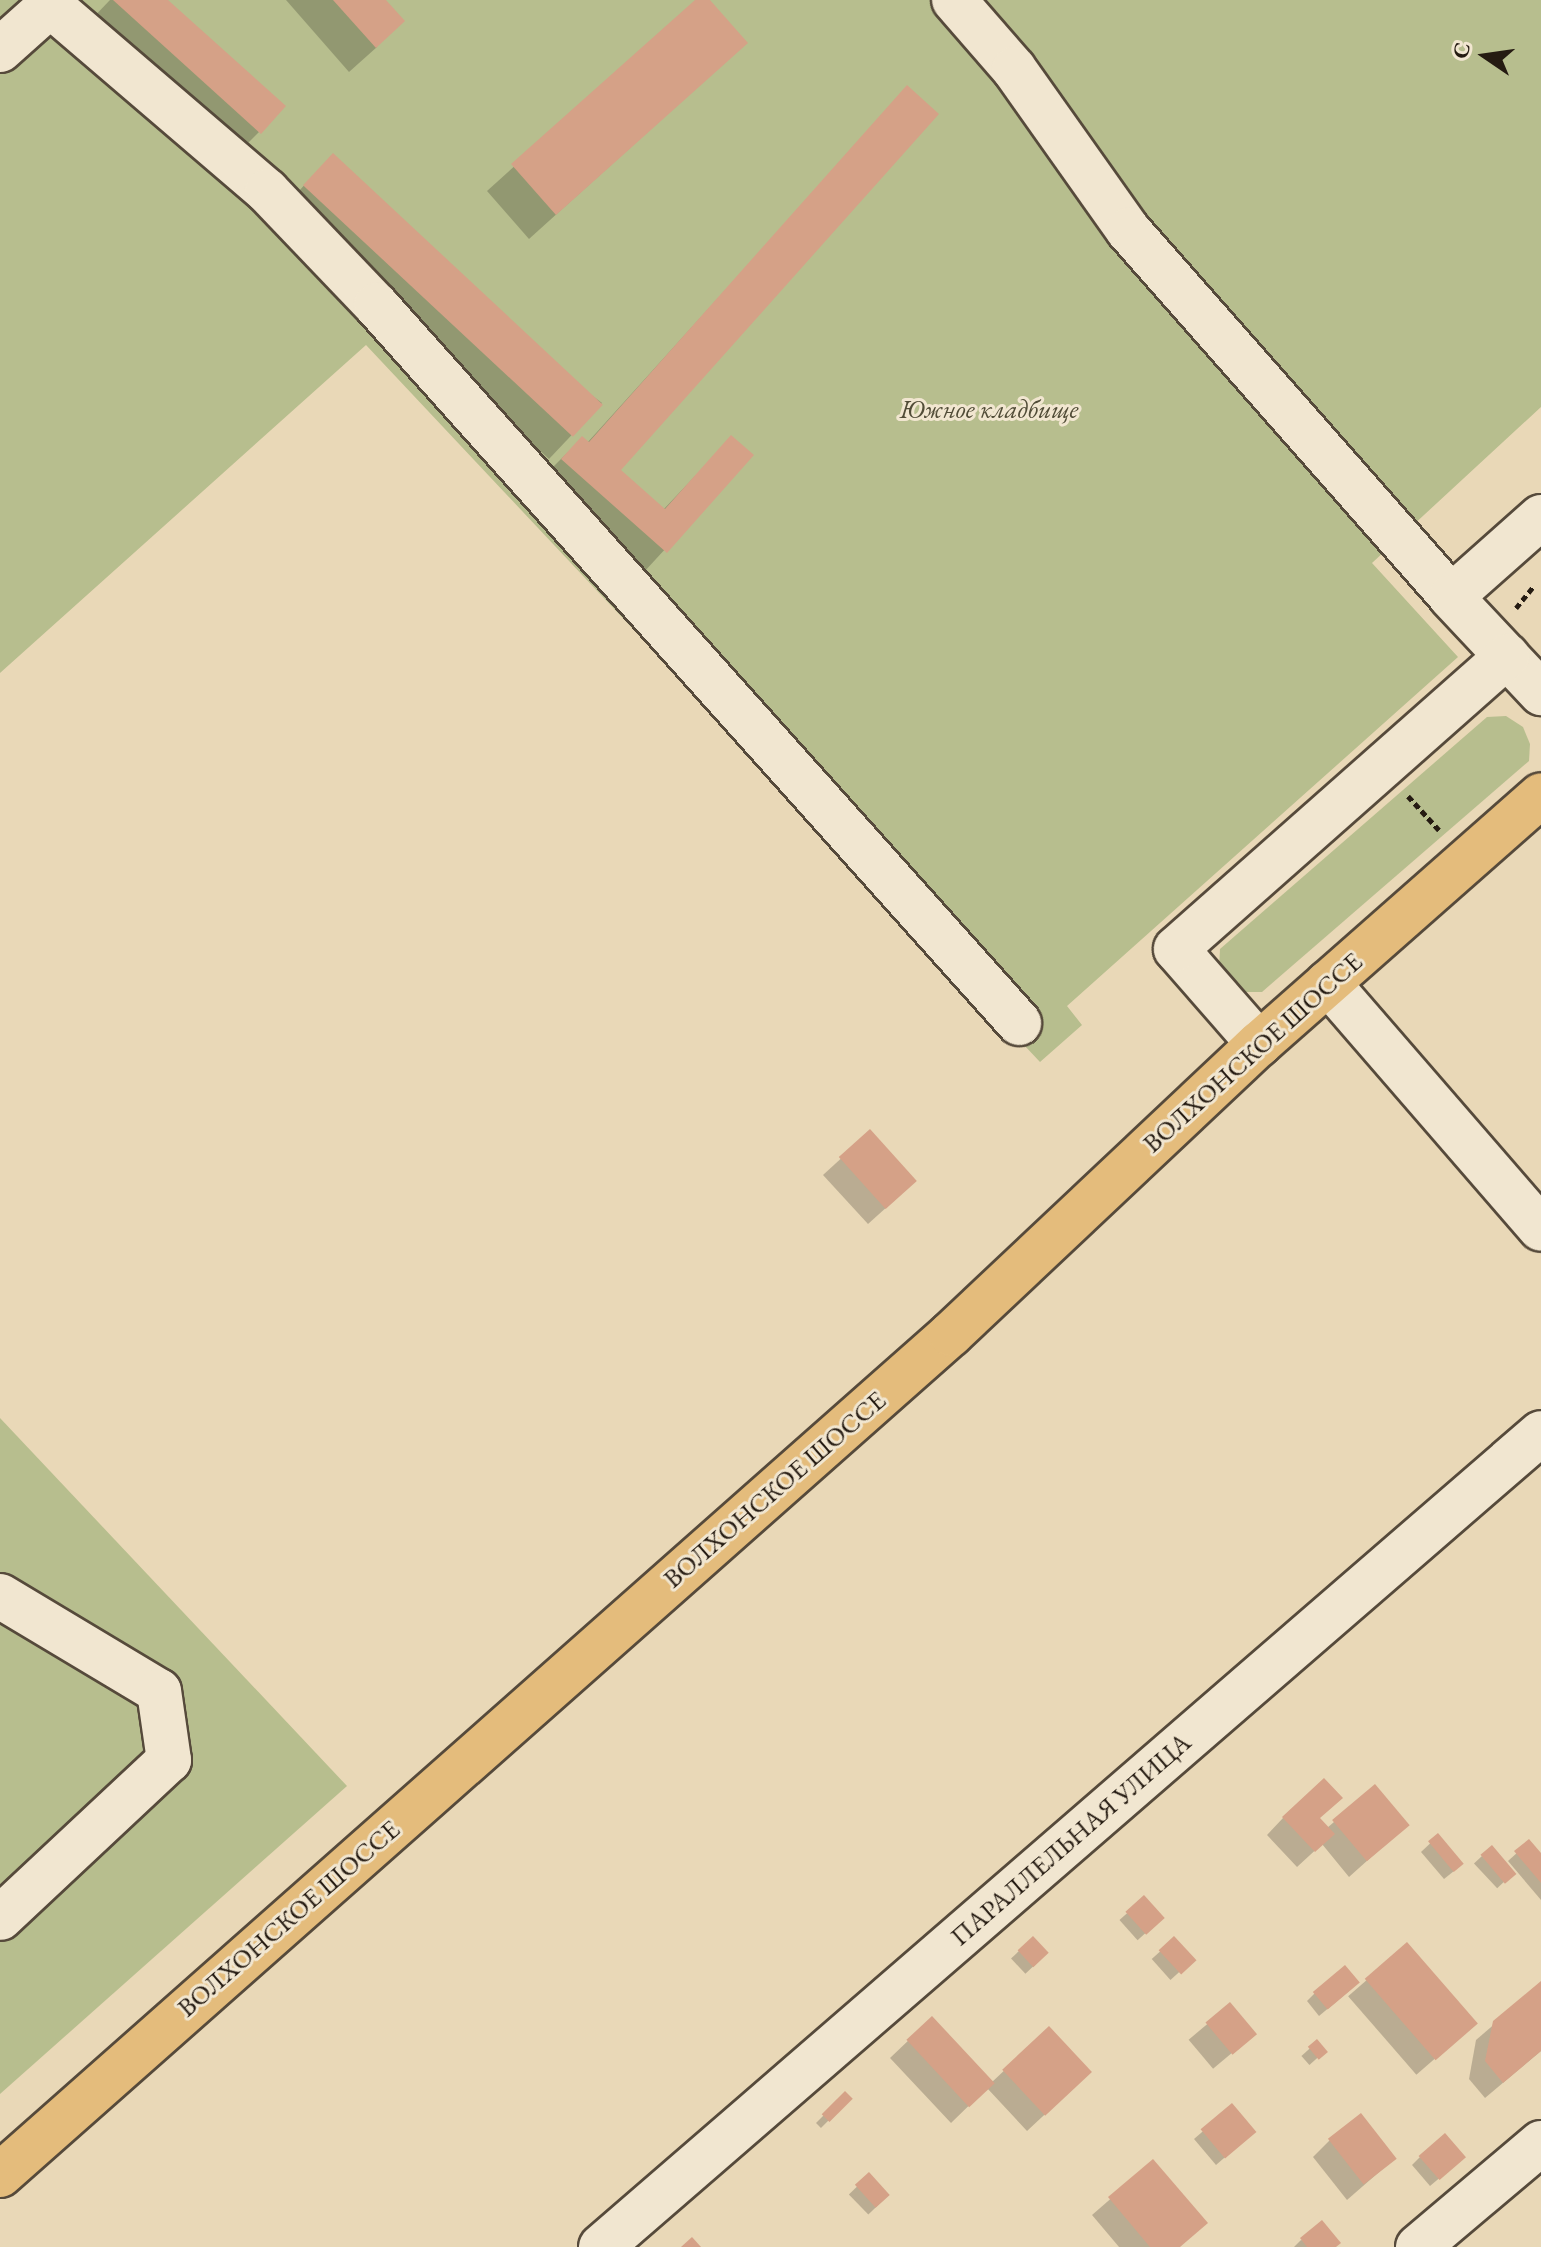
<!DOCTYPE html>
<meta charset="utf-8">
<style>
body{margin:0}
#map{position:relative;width:1541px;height:2247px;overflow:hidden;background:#e9d8b7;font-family:"EB Garamond",serif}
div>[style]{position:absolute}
.green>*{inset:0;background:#b7be8e}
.shadow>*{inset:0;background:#0003;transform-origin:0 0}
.building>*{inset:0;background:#d5a187;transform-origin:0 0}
.path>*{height:5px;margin-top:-2.5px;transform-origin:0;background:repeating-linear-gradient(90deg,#251b12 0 6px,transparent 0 10px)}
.roads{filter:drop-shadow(2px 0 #564a3b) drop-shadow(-2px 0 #564a3b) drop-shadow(0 2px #564a3b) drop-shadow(0 -2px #564a3b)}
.minor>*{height:44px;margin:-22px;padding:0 22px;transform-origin:22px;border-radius:22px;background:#f1e6d0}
.major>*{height:44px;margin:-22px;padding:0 22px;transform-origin:22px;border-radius:22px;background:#e4bc7c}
span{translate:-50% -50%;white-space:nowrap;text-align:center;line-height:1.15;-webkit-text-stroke:6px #f1e6d0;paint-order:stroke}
.park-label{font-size:26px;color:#514c37;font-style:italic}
.street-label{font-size:26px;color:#251b12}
.north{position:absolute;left:1445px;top:16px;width:80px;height:80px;-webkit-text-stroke:6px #f1e6d0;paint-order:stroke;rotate:283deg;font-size:22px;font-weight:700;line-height:32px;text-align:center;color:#251b12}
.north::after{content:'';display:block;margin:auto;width:28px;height:36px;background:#251b12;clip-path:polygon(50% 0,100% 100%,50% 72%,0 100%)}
</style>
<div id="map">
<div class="green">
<div style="clip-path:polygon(0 0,1541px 0,1541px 407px,1372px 563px,1458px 657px,1067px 1006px,1082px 1025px,1040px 1062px,366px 345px,0 673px)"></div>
<div style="clip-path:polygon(1506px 716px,1523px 727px,1530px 744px,1529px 761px,1262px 992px,1242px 992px,1219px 969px,1220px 949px,1487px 717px)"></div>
<div style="clip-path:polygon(0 1418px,347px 1786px,0 2094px)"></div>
</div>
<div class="shadow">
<div style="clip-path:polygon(110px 0,165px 0,259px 132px,234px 157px,87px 24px)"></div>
<div style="clip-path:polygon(286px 0,383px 0,377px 47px,349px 72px)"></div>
<div style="clip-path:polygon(698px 0,708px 0,746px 43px,529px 239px,487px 191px)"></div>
<div style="clip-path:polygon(908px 88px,618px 471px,663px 510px,731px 438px,751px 456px,632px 585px,549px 471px,582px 438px,587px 443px)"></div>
<div style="clip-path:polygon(308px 181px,602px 403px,549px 459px,280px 212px)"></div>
<div style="clip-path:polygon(870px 1132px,898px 1197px,868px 1224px,823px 1175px)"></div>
<div style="clip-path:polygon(1283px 1818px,1318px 1819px,1327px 1828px,1334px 1822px,1407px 1825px,1349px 1877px,1322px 1844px,1297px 1867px,1267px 1835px)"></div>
<div style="clip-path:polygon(1438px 1836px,1454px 1871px,1444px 1879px,1421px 1852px)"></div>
<div style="clip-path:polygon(1529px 1842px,1541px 1856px,1541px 1900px,1508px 1861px)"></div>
<div style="left:1482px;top:1856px;width:34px;height:11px;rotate:47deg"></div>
<div style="left:1144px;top:1898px;width:27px;height:33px;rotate:48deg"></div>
<div style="left:1033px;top:1938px;width:21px;height:30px;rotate:47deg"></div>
<div style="left:1174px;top:1939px;width:28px;height:30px;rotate:48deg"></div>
<div style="left:1407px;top:1945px;width:104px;height:78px;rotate:49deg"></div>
<div style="clip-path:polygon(1541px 1984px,1541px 2051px,1485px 2098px,1469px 2079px,1476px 2040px)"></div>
<div style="clip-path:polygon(1349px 1991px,1319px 2016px,1307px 2001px,1315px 1993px)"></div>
<div style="left:1230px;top:2005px;width:38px;height:54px;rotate:50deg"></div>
<div style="clip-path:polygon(932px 2018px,991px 2083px,1049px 2028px,1072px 2089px,1027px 2131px,987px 2088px,951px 2123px,890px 2058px)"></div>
<div style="left:1317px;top:2042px;width:12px;height:21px;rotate:48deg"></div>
<div style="left:845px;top:2094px;width:7px;height:41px;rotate:45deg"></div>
<div style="clip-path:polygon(1232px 2106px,1246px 2139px,1216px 2165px,1194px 2139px)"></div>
<div style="clip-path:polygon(1330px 2140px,1394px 2159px,1347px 2200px,1313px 2157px)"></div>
<div style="clip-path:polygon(1420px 2157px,1455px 2165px,1430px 2186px,1412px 2165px)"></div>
<div style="clip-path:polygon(1153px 2162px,1180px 2247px,1119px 2247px,1092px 2215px)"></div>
<div style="left:869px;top:2175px;width:28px;height:28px;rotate:46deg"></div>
<div style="clip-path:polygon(1301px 2240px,1334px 2247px,1294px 2247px)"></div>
</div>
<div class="building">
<div style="clip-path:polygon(113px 0,168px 0,286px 106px,261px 134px)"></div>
<div style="clip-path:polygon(333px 0,386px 0,405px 21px,376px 48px)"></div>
<div style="clip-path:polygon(695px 0,710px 0,748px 43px,556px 215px,511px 164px)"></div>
<div style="clip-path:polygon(907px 85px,939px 114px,621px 470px,665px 509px,731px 435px,754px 455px,667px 553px,561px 459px,582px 436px,589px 442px)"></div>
<div style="left:333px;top:153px;width:369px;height:44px;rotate:43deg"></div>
<div style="left:870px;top:1129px;width:70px;height:42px;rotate:48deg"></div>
<div style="clip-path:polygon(1324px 1778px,1343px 1798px,1320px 1818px,1335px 1834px,1315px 1852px,1282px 1817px)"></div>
<div style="left:1375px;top:1784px;width:54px;height:56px;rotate:50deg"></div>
<div style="left:1438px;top:1833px;width:40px;height:13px;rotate:50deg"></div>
<div style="clip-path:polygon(1529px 1839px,1541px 1853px,1541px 1883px,1514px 1851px)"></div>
<div style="left:1492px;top:1845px;width:38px;height:15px;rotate:50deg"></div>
<div style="left:1144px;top:1895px;width:31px;height:25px;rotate:48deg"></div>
<div style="left:1033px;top:1936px;width:23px;height:21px;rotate:47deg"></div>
<div style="left:1174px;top:1936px;width:33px;height:21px;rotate:47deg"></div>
<div style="left:1407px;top:1942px;width:108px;height:56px;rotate:49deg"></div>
<div style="left:1345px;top:1965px;width:23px;height:42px;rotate:50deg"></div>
<div style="clip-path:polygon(1541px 1981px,1541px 2051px,1503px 2083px,1485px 2061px,1493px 2021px)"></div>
<div style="left:1230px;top:2002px;width:42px;height:32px;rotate:50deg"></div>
<div style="left:932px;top:2016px;width:92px;height:35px;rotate:47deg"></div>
<div style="left:1049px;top:2026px;width:63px;height:64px;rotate:47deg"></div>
<div style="left:1317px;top:2039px;width:17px;height:12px;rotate:50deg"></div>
<div style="left:845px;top:2091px;width:11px;height:33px;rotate:45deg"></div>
<div style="left:1232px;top:2103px;width:38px;height:41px;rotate:50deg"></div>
<div style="left:1361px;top:2113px;width:58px;height:42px;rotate:52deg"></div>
<div style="left:1445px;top:2133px;width:32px;height:35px;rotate:49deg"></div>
<div style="clip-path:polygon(1153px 2159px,1208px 2223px,1180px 2247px,1150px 2247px,1108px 2197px)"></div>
<div style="left:869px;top:2172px;width:31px;height:19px;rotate:48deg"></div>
<div style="clip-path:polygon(1322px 2220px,1341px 2243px,1336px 2247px,1307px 2247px,1300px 2238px)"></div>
<div style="clip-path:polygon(692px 2237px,701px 2247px,681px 2247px)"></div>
</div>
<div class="path">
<div style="left:1516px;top:608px;width:27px;rotate:-51deg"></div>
<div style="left:1408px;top:796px;width:46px;rotate:47.6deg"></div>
</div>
<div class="roads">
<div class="minor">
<div style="left:954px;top:0;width:91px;rotate:49deg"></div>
<div style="left:1014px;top:69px;width:197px;rotate:54.7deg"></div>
<div style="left:1128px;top:230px;width:489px;rotate:48.6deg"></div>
<div style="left:50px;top:5px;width:286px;rotate:40.6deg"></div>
<div style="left:267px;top:191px;width:158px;rotate:46.3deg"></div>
<div style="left:376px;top:305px;width:964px;rotate:48.15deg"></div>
<div style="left:0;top:50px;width:75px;rotate:-41.8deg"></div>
<div style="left:1541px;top:517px;width:120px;rotate:138.4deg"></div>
<div style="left:1451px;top:597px;width:132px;rotate:46.8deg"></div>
<div style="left:1328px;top:983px;width:325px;rotate:49.1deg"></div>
<div style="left:1259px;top:1044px;width:126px;rotate:-131.1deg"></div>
<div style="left:1176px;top:949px;width:442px;rotate:-41.5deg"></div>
<div style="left:0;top:1596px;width:185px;rotate:30.9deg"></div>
<div style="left:159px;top:1691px;width:70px;rotate:81.8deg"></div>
<div style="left:169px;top:1760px;width:231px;rotate:136.9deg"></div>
<div style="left:601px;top:2247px;width:1243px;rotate:-40.89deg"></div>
<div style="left:1418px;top:2247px;width:161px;rotate:-40.2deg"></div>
</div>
<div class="major">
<div style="left:0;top:2175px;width:1270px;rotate:-41.49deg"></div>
<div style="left:951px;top:1334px;width:423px;rotate:-43.3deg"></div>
<div style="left:1259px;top:1044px;width:376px;rotate:-41.4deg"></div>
</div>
</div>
<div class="park-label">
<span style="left:989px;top:410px">Южное кладбище</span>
</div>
<div class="street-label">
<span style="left:1253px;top:1053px;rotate:-42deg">ВОЛХОНСКОЕ ШОССЕ</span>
<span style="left:775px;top:1490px;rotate:-41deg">ВОЛХОНСКОЕ ШОССЕ</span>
<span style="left:1071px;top:1840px;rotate:-41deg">ПАРАЛЛЕЛЬНАЯ УЛИЦА</span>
<span style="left:289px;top:1919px;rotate:-41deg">ВОЛХОНСКОЕ ШОССЕ</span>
</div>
<div class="north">С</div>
</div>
